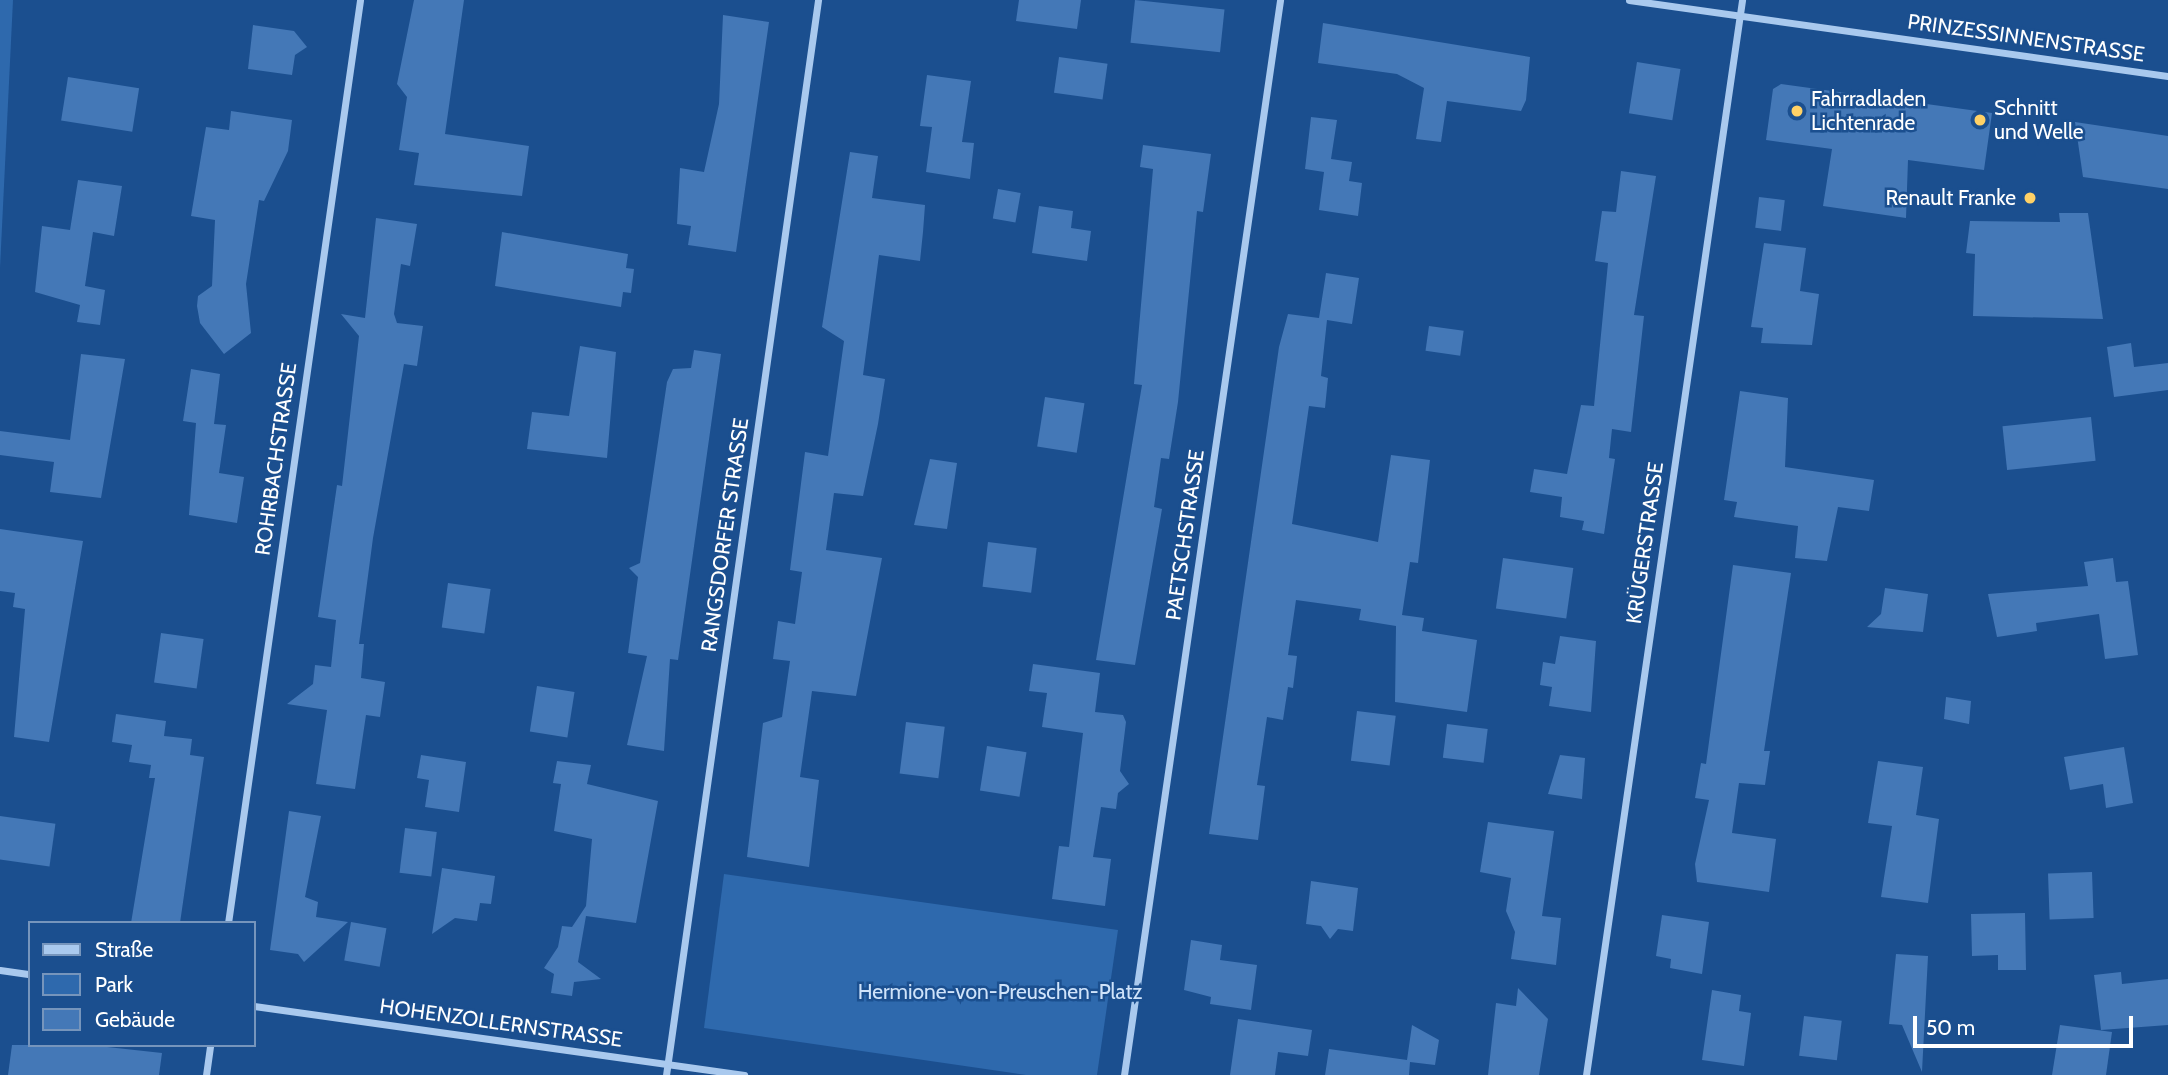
<!DOCTYPE html>
<meta charset="utf-8">
<style>
body{margin:0}
#map{position:relative;width:2168px;height:1075px;overflow:hidden;background:#1b4f8f;font-family:Cabin,sans-serif}
div>[style]{position:absolute}
.green>*{inset:0;background:#2e69ad}
.building>*{inset:0;background:#4478b7;transform-origin:0 0}
.street>*{height:7px;margin:-3.5px;padding:0 3.5px;transform-origin:3.5px;border-radius:3.5px;background:#a9c9ee}
.dots>*{width:19px;height:19px;translate:-50% -50%;box-sizing:border-box;border:4px solid #1b4f8f;border-radius:50%}
span{translate:-50% -50%;white-space:nowrap;text-align:center;line-height:1.15;-webkit-text-stroke:5px #1b4f8f;paint-order:stroke}
.street-label{font-size:21px;color:#fff}
.poi-label{font-size:21px;color:#fff}
.left{translate:0 -50%;text-align:left}
.right{translate:-100% -50%;text-align:right}
.park-label{font-size:21px;color:#cfe3fa}
.legend{position:absolute;left:28px;top:921px;width:228px;height:126px;box-sizing:border-box;background:#1b4f8f;border:2px solid #7695bc;margin:0;padding:9px 12px;list-style:none;font-size:21px;color:#fff}
.legend li{display:flex;align-items:center;gap:14px;height:35px}
.legend b{width:35px;border:2px solid #7695bc}
.scale{position:absolute;left:1913px;top:1016px;width:220px;height:32px;box-sizing:border-box;border:4px solid #fff;border-top:0;padding-left:9px;font-size:21px;line-height:24px;white-space:nowrap;color:#fff;-webkit-text-stroke:5px #1b4f8f;paint-order:stroke}
</style>
<div id="map">
<div class="green">
<div style="clip-path:polygon(0 0,13px 0,0 268px)"></div>
<div style="clip-path:polygon(724px 874px,1118px 930px,1097px 1075px,1026px 1075px,704px 1028px)"></div>
</div>
<div class="building">
<div style="clip-path:polygon(414px 0,464px 0,445px 134px,529px 146px,522px 196px,414px 185px,419px 153px,399px 150px,407px 97px,397px 84px)"></div>
<div style="clip-path:polygon(1019px 0,1081px 0,1077px 29px,1016px 21px)"></div>
<div style="left:1135px;top:0;width:90px;height:43px;rotate:6deg"></div>
<div style="clip-path:polygon(723px 15px,769px 22px,736px 252px,688px 245px,691px 226px,677px 224px,680px 168px,704px 172px,719px 104px)"></div>
<div style="clip-path:polygon(1323px 23px,1530px 57px,1526px 100px,1521px 111px,1447px 101px,1441px 142px,1416px 139px,1424px 88px,1397px 74px,1318px 63px)"></div>
<div style="clip-path:polygon(253px 25px,294px 31px,307px 47px,295px 55px,292px 75px,248px 69px)"></div>
<div style="left:1059px;top:57px;width:49px;height:36px;rotate:8deg"></div>
<div style="left:1637px;top:62px;width:44px;height:52px;rotate:9deg"></div>
<div style="clip-path:polygon(927px 75px,971px 81px,962px 142px,974px 143px,970px 179px,926px 172px,932px 127px,920px 126px)"></div>
<div style="left:68px;top:77px;width:72px;height:44px;rotate:9deg"></div>
<div style="clip-path:polygon(1781px 84px,1992px 113px,1984px 170px,1908px 160px,1906px 218px,1823px 206px,1832px 149px,1766px 140px,1773px 89px)"></div>
<div style="clip-path:polygon(231px 111px,292px 120px,288px 151px,264px 201px,259px 200px,246px 284px,251px 333px,224px 354px,200px 323px,197px 306px,198px 296px,212px 286px,215px 220px,191px 216px,206px 127px,229px 130px)"></div>
<div style="clip-path:polygon(1311px 117px,1337px 120px,1331px 159px,1352px 162px,1349px 181px,1362px 183px,1358px 216px,1319px 210px,1324px 172px,1305px 169px)"></div>
<div style="clip-path:polygon(2075px 122px,2168px 136px,2168px 189px,2083px 177px)"></div>
<div style="clip-path:polygon(1143px 145px,1211px 154px,1203px 212px,1197px 211px,1178px 402px,1169px 459px,1161px 458px,1154px 507px,1162px 509px,1135px 665px,1096px 660px,1142px 385px,1134px 384px,1153px 169px,1140px 167px)"></div>
<div style="clip-path:polygon(850px 152px,878px 156px,872px 198px,925px 205px,923px 232px,920px 261px,879px 255px,863px 375px,885px 379px,878px 424px,863px 496px,834px 493px,826px 550px,882px 558px,856px 696px,812px 691px,800px 777px,819px 780px,809px 867px,747px 857px,763px 723px,782px 717px,790px 661px,773px 659px,778px 621px,795px 624px,802px 572px,790px 570px,805px 452px,828px 456px,844px 341px,822px 327px)"></div>
<div style="clip-path:polygon(1621px 171px,1656px 176px,1634px 315px,1644px 316px,1631px 432px,1612px 429px,1609px 458px,1615px 459px,1604px 534px,1582px 530px,1584px 521px,1560px 517px,1562px 497px,1530px 492px,1534px 469px,1567px 474px,1581px 405px,1594px 406px,1608px 263px,1595px 261px,1602px 211px,1616px 212px)"></div>
<div style="clip-path:polygon(78px 180px,122px 186px,114px 236px,93px 232px,85px 286px,105px 290px,100px 325px,77px 322px,80px 305px,35px 292px,42px 226px,70px 230px)"></div>
<div style="left:998px;top:189px;width:23px;height:30px;rotate:10deg"></div>
<div style="left:1759px;top:197px;width:26px;height:31px;rotate:7deg"></div>
<div style="clip-path:polygon(1039px 206px,1073px 211px,1071px 228px,1091px 231px,1087px 261px,1032px 253px)"></div>
<div style="clip-path:polygon(2059px 213px,2088px 213px,2103px 319px,1973px 316px,1975px 254px,1966px 253px,1970px 221px,2060px 222px)"></div>
<div style="clip-path:polygon(376px 218px,417px 224px,410px 266px,401px 264px,394px 314px,397px 323px,423px 326px,417px 366px,404px 364px,373px 538px,359px 644px,364px 644px,361px 678px,385px 682px,380px 717px,366px 715px,355px 789px,316px 784px,327px 710px,287px 704px,313px 684px,315px 665px,331px 667px,336px 620px,318px 617px,337px 485px,342px 486px,359px 336px,341px 314px,365px 318px)"></div>
<div style="clip-path:polygon(502px 232px,628px 254px,626px 268px,634px 269px,631px 293px,623px 292px,621px 307px,495px 286px)"></div>
<div style="clip-path:polygon(1764px 243px,1806px 248px,1800px 291px,1819px 294px,1812px 345px,1761px 343px,1763px 328px,1751px 327px)"></div>
<div style="clip-path:polygon(1326px 273px,1359px 278px,1352px 324px,1327px 320px,1321px 376px,1328px 378px,1325px 408px,1309px 406px,1292px 524px,1378px 542px,1391px 455px,1430px 460px,1418px 563px,1410px 562px,1402px 615px,1424px 618px,1422px 631px,1477px 640px,1467px 712px,1395px 702px,1396px 626px,1359px 620px,1361px 609px,1296px 600px,1288px 655px,1297px 656px,1293px 688px,1288px 687px,1283px 720px,1267px 717px,1257px 785px,1265px 786px,1258px 840px,1209px 834px,1279px 347px,1288px 314px,1319px 318px)"></div>
<div style="left:1429px;top:326px;width:35px;height:25px;rotate:8deg"></div>
<div style="clip-path:polygon(2131px 343px,2134px 367px,2168px 363px,2168px 390px,2114px 397px,2107px 347px)"></div>
<div style="clip-path:polygon(580px 346px,616px 352px,607px 458px,527px 449px,532px 412px,569px 416px)"></div>
<div style="clip-path:polygon(694px 350px,721px 354px,678px 660px,670px 659px,664px 751px,627px 745px,647px 656px,628px 653px,638px 577px,629px 568px,640px 563px,667px 382px,673px 369px,691px 368px)"></div>
<div style="clip-path:polygon(81px 354px,125px 359px,101px 498px,50px 492px,54px 462px,0 455px,0 431px,70px 440px)"></div>
<div style="clip-path:polygon(191px 369px,220px 374px,214px 424px,226px 425px,219px 473px,244px 477px,237px 523px,189px 515px,196px 423px,183px 421px)"></div>
<div style="clip-path:polygon(1740px 391px,1788px 398px,1785px 467px,1874px 480px,1869px 511px,1838px 507px,1827px 561px,1795px 558px,1798px 526px,1734px 517px,1737px 502px,1724px 500px)"></div>
<div style="left:1045px;top:397px;width:40px;height:50px;rotate:9deg"></div>
<div style="left:2091px;top:417px;width:44px;height:89px;rotate:84deg"></div>
<div style="clip-path:polygon(930px 459px,957px 463px,947px 529px,914px 525px)"></div>
<div style="clip-path:polygon(0 529px,83px 541px,49px 742px,14px 737px,25px 609px,13px 607px,15px 593px,0 591px)"></div>
<div style="left:988px;top:542px;width:49px;height:45px;rotate:7deg"></div>
<div style="left:1503px;top:558px;width:71px;height:51px;rotate:8deg"></div>
<div style="clip-path:polygon(2113px 558px,2116px 582px,2128px 581px,2138px 655px,2105px 659px,2099px 614px,2036px 623px,2037px 631px,1997px 637px,1988px 594px,2088px 586px,2084px 562px)"></div>
<div style="clip-path:polygon(1733px 565px,1791px 573px,1764px 751px,1770px 751px,1765px 785px,1739px 783px,1732px 833px,1776px 839px,1769px 892px,1697px 882px,1695px 864px,1709px 800px,1695px 798px,1701px 763px,1706px 764px)"></div>
<div style="left:448px;top:583px;width:43px;height:45px;rotate:8deg"></div>
<div style="clip-path:polygon(1885px 588px,1928px 594px,1923px 632px,1867px 627px,1881px 614px)"></div>
<div style="left:161px;top:633px;width:43px;height:50px;rotate:8deg"></div>
<div style="clip-path:polygon(1560px 636px,1596px 641px,1591px 712px,1549px 706px,1552px 687px,1540px 685px,1543px 662px,1555px 664px)"></div>
<div style="clip-path:polygon(1033px 664px,1100px 673px,1095px 712px,1123px 715px,1126px 722px,1120px 771px,1129px 784px,1118px 793px,1116px 809px,1101px 807px,1093px 857px,1111px 859px,1105px 906px,1052px 899px,1059px 846px,1069px 847px,1083px 733px,1042px 727px,1047px 693px,1029px 691px)"></div>
<div style="left:537px;top:686px;width:38px;height:46px;rotate:9deg"></div>
<div style="clip-path:polygon(1946px 697px,1971px 701px,1969px 724px,1944px 719px)"></div>
<div style="left:1357px;top:711px;width:39px;height:50px;rotate:7deg"></div>
<div style="clip-path:polygon(116px 714px,166px 721px,164px 736px,192px 739px,190px 755px,204px 757px,180px 923px,131px 923px,155px 778px,149px 778px,151px 765px,129px 762px,132px 745px,112px 742px)"></div>
<div style="left:906px;top:722px;width:39px;height:52px;rotate:7deg"></div>
<div style="left:1447px;top:724px;width:41px;height:34px;rotate:7deg"></div>
<div style="left:987px;top:746px;width:40px;height:45px;rotate:9deg"></div>
<div style="clip-path:polygon(2124px 747px,2133px 803px,2106px 808px,2103px 784px,2070px 790px,2064px 757px)"></div>
<div style="clip-path:polygon(421px 755px,466px 762px,459px 812px,425px 807px,429px 780px,417px 778px)"></div>
<div style="clip-path:polygon(1560px 755px,1585px 758px,1582px 799px,1548px 794px)"></div>
<div style="clip-path:polygon(557px 761px,591px 765px,587px 784px,658px 801px,636px 923px,586px 916px,578px 962px,601px 979px,574px 982px,572px 996px,551px 993px,554px 974px,544px 968px,558px 947px,562px 926px,572px 927px,586px 906px,592px 839px,554px 831px,561px 784px,553px 783px)"></div>
<div style="clip-path:polygon(1878px 761px,1923px 767px,1916px 815px,1939px 819px,1928px 903px,1881px 897px,1892px 826px,1868px 823px)"></div>
<div style="clip-path:polygon(289px 811px,321px 816px,305px 897px,318px 902px,316px 917px,348px 922px,304px 962px,298px 954px,270px 950px)"></div>
<div style="left:0;top:816px;width:56px;height:43px;rotate:8deg"></div>
<div style="clip-path:polygon(1488px 822px,1554px 831px,1542px 916px,1561px 918px,1556px 965px,1511px 959px,1515px 932px,1506px 911px,1511px 878px,1480px 872px)"></div>
<div style="left:405px;top:828px;width:32px;height:45px;rotate:7deg"></div>
<div style="clip-path:polygon(442px 868px,495px 876px,491px 904px,480px 903px,477px 921px,455px 918px,432px 934px)"></div>
<div style="left:2092px;top:872px;width:46px;height:44px;rotate:88deg"></div>
<div style="clip-path:polygon(1311px 881px,1358px 888px,1353px 931px,1338px 929px,1330px 939px,1321px 926px,1306px 924px)"></div>
<div style="clip-path:polygon(2025px 913px,2026px 970px,1998px 970px,1998px 955px,1972px 956px,1971px 914px)"></div>
<div style="clip-path:polygon(1662px 915px,1709px 922px,1702px 974px,1670px 968px,1671px 959px,1656px 956px)"></div>
<div style="left:351px;top:922px;width:36px;height:39px;rotate:10deg"></div>
<div style="clip-path:polygon(1191px 940px,1222px 945px,1220px 960px,1257px 965px,1251px 1010px,1210px 1004px,1211px 997px,1184px 990px)"></div>
<div style="clip-path:polygon(1896px 954px,1928px 956px,1922px 1072px,1902px 1025px,1889px 1024px)"></div>
<div style="clip-path:polygon(2121px 972px,2122px 984px,2168px 979px,2168px 1025px,2101px 1030px,2094px 975px)"></div>
<div style="clip-path:polygon(1518px 988px,1548px 1019px,1539px 1075px,1488px 1075px,1496px 1003px,1516px 1006px)"></div>
<div style="clip-path:polygon(1712px 990px,1741px 995px,1739px 1011px,1751px 1013px,1744px 1066px,1702px 1060px)"></div>
<div style="left:1804px;top:1016px;width:38px;height:40px;rotate:7deg"></div>
<div style="clip-path:polygon(1238px 1019px,1312px 1030px,1308px 1056px,1278px 1052px,1275px 1075px,1230px 1075px)"></div>
<div style="clip-path:polygon(1412px 1025px,1439px 1040px,1435px 1065px,1410px 1062px,1409px 1075px,1325px 1075px,1329px 1049px,1407px 1060px)"></div>
<div style="clip-path:polygon(2060px 1025px,2112px 1032px,2106px 1075px,2052px 1075px)"></div>
<div style="clip-path:polygon(12px 1045px,89px 1045px,162px 1053px,159px 1075px,8px 1075px)"></div>
</div>
<div class="street">
<div style="left:1629px;top:0;width:544px;rotate:8.03deg"></div>
<div style="left:228px;top:923px;width:932px;rotate:-81.86deg"></div>
<div style="left:0;top:970px;width:30px;rotate:8deg"></div>
<div style="left:254px;top:1006px;width:495px;rotate:8deg"></div>
<div style="left:206px;top:1075px;width:30px;rotate:-82deg"></div>
<div style="left:666px;top:1075px;width:1086px;rotate:-81.95deg"></div>
<div style="left:1124px;top:1075px;width:1086px;rotate:-81.74deg"></div>
<div style="left:1586px;top:1075px;width:1086px;rotate:-81.74deg"></div>
</div>
<div class="dots">
<div style="left:1797px;top:111px;background:#ffd166"></div>
<div style="left:1980px;top:120px;background:#ffd166"></div>
<div style="left:2030px;top:198px;background:#ffd166"></div>
</div>
<div class="street-label">
<span style="left:2026px;top:38px;rotate:8deg">PRINZESSINNENSTRASSE</span>
<span style="left:276px;top:459px;rotate:-82deg">ROHRBACHSTRASSE</span>
<span style="left:725px;top:535px;rotate:-82deg">RANGSDORFER STRASSE</span>
<span style="left:1185px;top:535px;rotate:-82deg">PAETSCHSTRASSE</span>
<span style="left:1645px;top:543px;rotate:-82deg">KRÜGERSTRASSE</span>
<span style="left:501px;top:1023px;rotate:8deg">HOHENZOLLERNSTRASSE</span>
</div>
<div class="poi-label">
<span class="left" style="left:1811px;top:111px">Fahrradladen<br>Lichtenrade</span>
<span class="left" style="left:1994px;top:120px">Schnitt<br>und Welle</span>
<span class="right" style="left:2016px;top:198px">Renault Franke</span>
</div>
<div class="park-label">
<span style="left:1000px;top:992px">Hermione-von-Preuschen-Platz</span>
</div>
<ul class="legend">
<li><b style="height:9px;background:#a9c9ee"></b>Straße</li>
<li><b style="height:19px;background:#2e69ad"></b>Park</li>
<li><b style="height:19px;background:#4478b7"></b>Gebäude</li>
</ul>
<div class="scale">50 m</div>
</div>
